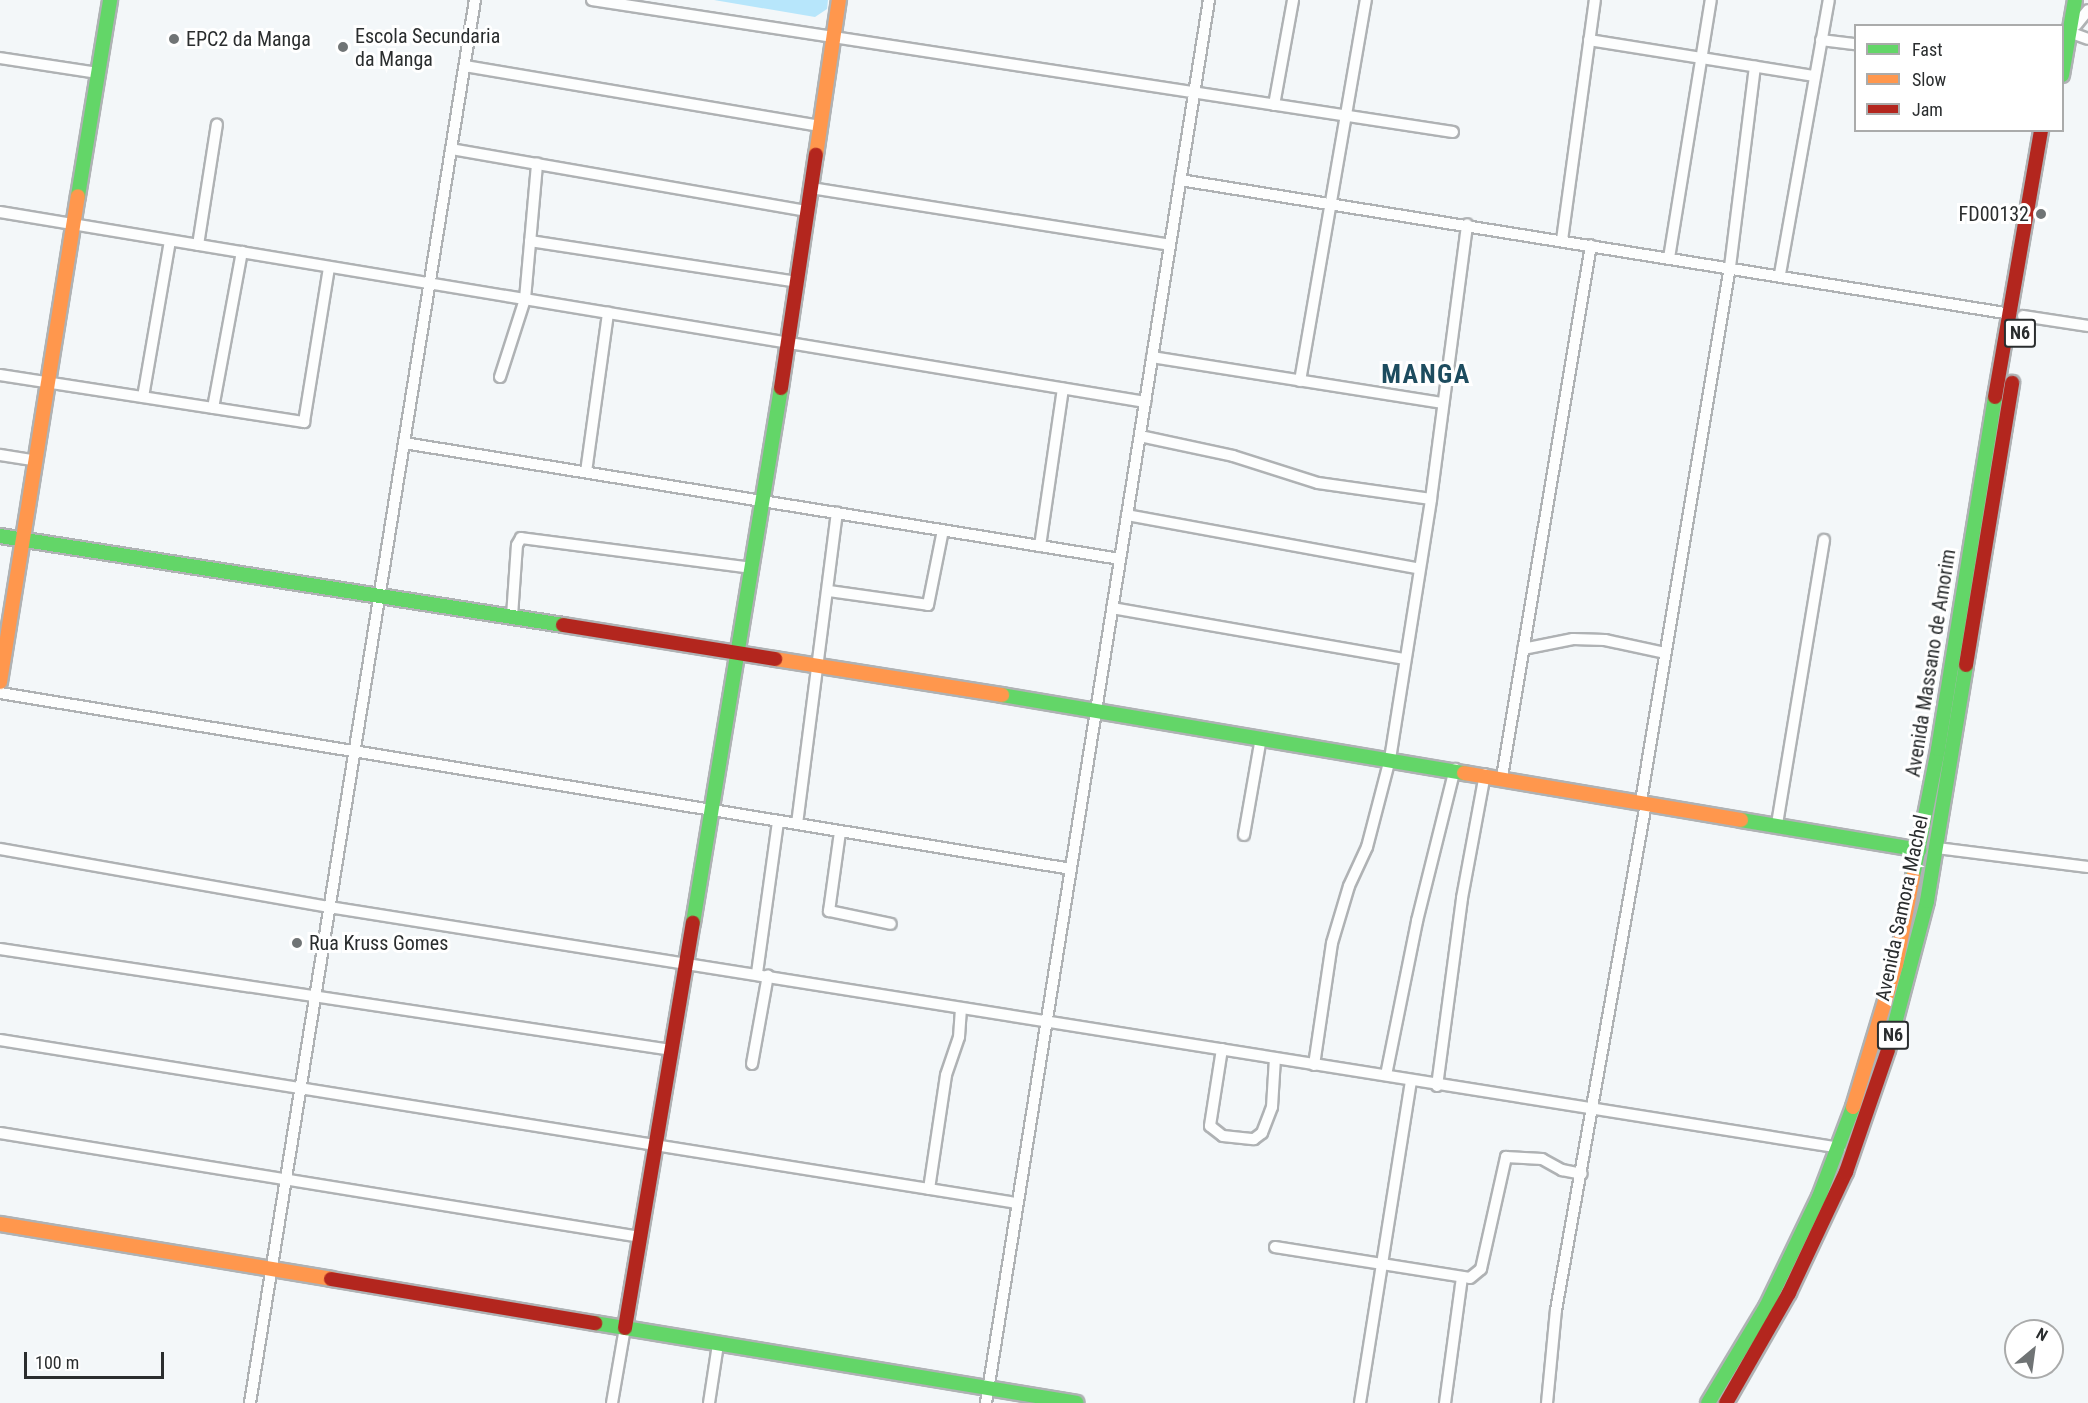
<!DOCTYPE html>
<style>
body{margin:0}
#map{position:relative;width:2088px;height:1403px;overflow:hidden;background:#f3f7f9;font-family:"Roboto Condensed",sans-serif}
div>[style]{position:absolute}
.green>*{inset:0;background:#b7e6fb}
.roads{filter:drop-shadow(2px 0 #afb2b4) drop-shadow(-2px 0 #afb2b4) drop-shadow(0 2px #afb2b4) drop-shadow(0 -2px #afb2b4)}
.street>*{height:10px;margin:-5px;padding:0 5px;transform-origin:5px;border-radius:5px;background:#fdfefe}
.fast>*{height:14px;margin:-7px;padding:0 7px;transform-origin:7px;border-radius:7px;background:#63d668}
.slow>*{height:14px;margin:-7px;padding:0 7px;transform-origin:7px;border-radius:7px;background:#ff974d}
.jam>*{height:14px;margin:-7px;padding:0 7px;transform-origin:7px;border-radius:7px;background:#b3261e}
.dots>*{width:16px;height:16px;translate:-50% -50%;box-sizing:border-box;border:3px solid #fff;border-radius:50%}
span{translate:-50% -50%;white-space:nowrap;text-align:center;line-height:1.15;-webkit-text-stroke:6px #fff;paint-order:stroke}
.shield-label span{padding:2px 4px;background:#fff;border:2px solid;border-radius:4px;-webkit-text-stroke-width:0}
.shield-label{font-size:18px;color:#2a2d2e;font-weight:700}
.poi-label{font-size:20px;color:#2a2d2e}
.left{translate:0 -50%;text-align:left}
.right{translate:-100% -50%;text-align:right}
.street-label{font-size:20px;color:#2a2d2e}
.district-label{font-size:26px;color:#1d4c5f;font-weight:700;letter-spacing:1.5px}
.legend{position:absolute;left:1854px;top:24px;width:210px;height:108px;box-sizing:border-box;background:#fff;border:2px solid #aaabab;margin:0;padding:8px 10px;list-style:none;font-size:18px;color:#2a2d2e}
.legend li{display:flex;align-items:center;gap:12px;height:30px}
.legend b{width:30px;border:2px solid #aaabab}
.north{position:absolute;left:2004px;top:1319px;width:60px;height:60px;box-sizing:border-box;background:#fff;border:2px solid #aaabab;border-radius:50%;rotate:29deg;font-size:16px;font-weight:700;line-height:24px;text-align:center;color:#2a2d2e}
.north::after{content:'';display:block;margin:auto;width:21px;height:27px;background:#707475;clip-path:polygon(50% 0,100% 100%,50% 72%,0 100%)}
.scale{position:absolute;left:24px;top:1352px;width:140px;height:27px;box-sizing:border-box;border:3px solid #2a2d2e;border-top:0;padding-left:8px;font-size:18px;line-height:21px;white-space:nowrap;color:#2a2d2e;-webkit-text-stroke:4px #fff;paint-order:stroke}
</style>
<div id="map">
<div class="green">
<div style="clip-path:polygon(714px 0,828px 0,827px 9px,815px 17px)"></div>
</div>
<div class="roads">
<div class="street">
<div style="left:592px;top:0;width:871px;rotate:8.72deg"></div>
<div style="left:2076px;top:25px;width:19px;rotate:-51deg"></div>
<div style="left:2069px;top:32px;width:20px;rotate:20deg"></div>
<div style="left:1589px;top:40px;width:227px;rotate:9.1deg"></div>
<div style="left:1821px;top:40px;width:35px;rotate:7deg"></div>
<div style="left:0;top:58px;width:99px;rotate:8.7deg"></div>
<div style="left:465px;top:66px;width:360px;rotate:9.6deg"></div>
<div style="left:1274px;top:105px;width:107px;rotate:-79.7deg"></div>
<div style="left:451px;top:149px;width:361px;rotate:9.9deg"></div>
<div style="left:1180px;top:180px;width:842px;rotate:9.16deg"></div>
<div style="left:811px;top:188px;width:363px;rotate:9deg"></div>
<div style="left:0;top:212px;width:1161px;rotate:9.42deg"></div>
<div style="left:1562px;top:240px;width:242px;rotate:-82.2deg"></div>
<div style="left:530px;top:241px;width:270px;rotate:8.7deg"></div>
<div style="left:198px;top:245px;width:122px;rotate:-81.1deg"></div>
<div style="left:1669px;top:258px;width:261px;rotate:-80.8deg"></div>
<div style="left:1780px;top:274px;width:278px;rotate:-79.9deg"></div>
<div style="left:2023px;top:316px;width:66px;rotate:8.7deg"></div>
<div style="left:1152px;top:357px;width:293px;rotate:9deg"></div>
<div style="left:0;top:375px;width:308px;rotate:8.8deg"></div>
<div style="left:304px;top:422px;width:157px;rotate:-80.8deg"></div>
<div style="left:500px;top:377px;width:82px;rotate:-72.2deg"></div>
<div style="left:525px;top:299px;width:136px;rotate:-84.9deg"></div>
<div style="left:1300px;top:381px;width:387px;rotate:-80.2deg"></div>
<div style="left:143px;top:397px;width:158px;rotate:-80.2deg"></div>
<div style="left:213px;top:408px;width:159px;rotate:-79.5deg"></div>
<div style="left:1140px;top:436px;width:95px;rotate:12.1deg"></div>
<div style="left:1233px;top:456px;width:89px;rotate:17.6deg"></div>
<div style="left:1318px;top:483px;width:114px;rotate:8.1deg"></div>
<div style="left:404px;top:443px;width:725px;rotate:9.2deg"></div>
<div style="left:0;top:455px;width:36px;rotate:9deg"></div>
<div style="left:586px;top:472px;width:161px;rotate:-82.1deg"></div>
<div style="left:1127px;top:515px;width:295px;rotate:10.4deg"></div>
<div style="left:1040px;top:546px;width:159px;rotate:-81.7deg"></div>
<div style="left:829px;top:591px;width:100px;rotate:8deg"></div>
<div style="left:928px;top:605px;width:76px;rotate:-78.7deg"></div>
<div style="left:1112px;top:608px;width:296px;rotate:9.9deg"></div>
<div style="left:512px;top:616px;width:71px;rotate:-86deg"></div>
<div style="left:517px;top:545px;width:8px;rotate:-60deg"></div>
<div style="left:521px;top:538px;width:234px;rotate:7.4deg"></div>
<div style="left:1523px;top:649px;width:51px;rotate:-11.3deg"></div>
<div style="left:1573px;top:639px;width:32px;rotate:2deg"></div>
<div style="left:1605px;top:640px;width:61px;rotate:12.2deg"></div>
<div style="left:0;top:693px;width:1085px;rotate:9.33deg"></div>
<div style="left:1502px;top:777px;width:539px;rotate:-80.5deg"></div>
<div style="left:1641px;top:801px;width:541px;rotate:-80.54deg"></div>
<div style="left:1730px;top:267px;width:202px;rotate:-82.9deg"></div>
<div style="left:797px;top:824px;width:314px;rotate:-82.7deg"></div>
<div style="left:1777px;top:824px;width:288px;rotate:-80.6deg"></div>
<div style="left:840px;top:832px;width:80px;rotate:97.9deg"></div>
<div style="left:829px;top:911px;width:63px;rotate:11.8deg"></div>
<div style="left:1244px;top:835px;width:98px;rotate:-80.1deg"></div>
<div style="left:1937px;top:848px;width:152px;rotate:7.2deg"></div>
<div style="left:0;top:849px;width:334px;rotate:10deg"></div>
<div style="left:329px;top:907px;width:1530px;rotate:9.06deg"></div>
<div style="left:0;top:949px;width:680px;rotate:8.55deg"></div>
<div style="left:757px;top:973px;width:153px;rotate:-82.1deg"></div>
<div style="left:0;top:1040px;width:1030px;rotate:9.11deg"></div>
<div style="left:1222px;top:1049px;width:78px;rotate:98.9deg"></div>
<div style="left:1210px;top:1126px;width:16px;rotate:38deg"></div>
<div style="left:1223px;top:1136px;width:31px;rotate:6deg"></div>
<div style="left:1254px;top:1139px;width:10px;rotate:-37deg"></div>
<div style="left:1262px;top:1133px;width:28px;rotate:-69deg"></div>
<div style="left:1272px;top:1107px;width:49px;rotate:-86.5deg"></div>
<div style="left:752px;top:1064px;width:90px;rotate:-79.8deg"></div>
<div style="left:1314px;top:1065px;width:123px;rotate:-81.6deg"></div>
<div style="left:1332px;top:943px;width:59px;rotate:-73.4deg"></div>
<div style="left:1349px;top:886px;width:43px;rotate:-65.2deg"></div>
<div style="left:1367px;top:847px;width:91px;rotate:-75.4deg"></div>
<div style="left:1390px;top:759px;width:263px;rotate:-81deg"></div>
<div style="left:1431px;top:499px;width:277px;rotate:-82.5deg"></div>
<div style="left:1386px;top:1075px;width:157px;rotate:-78.6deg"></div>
<div style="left:1417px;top:921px;width:157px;rotate:-76deg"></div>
<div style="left:1437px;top:1086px;width:190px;rotate:-82.4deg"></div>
<div style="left:1462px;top:898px;width:126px;rotate:-79.5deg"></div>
<div style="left:0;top:1133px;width:648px;rotate:9.23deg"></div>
<div style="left:929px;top:1189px;width:115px;rotate:-81.5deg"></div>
<div style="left:946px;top:1075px;width:40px;rotate:-71.1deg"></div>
<div style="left:959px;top:1037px;width:28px;rotate:-86deg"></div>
<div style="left:1275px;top:1247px;width:197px;rotate:9deg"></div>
<div style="left:1470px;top:1278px;width:14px;rotate:-39deg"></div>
<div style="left:1481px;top:1269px;width:115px;rotate:-77.4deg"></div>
<div style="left:1506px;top:1157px;width:36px;rotate:3deg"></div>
<div style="left:1542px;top:1159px;width:23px;rotate:29deg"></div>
<div style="left:1562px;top:1170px;width:20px;rotate:11deg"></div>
<div style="left:250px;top:1403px;width:1421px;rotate:-80.89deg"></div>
<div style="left:612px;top:1403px;width:76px;rotate:-80.2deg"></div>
<div style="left:709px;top:1403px;width:60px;rotate:-81.3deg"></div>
<div style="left:986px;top:1403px;width:1421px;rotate:-80.97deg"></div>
<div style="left:1360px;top:1403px;width:325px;rotate:-81deg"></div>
<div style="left:1445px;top:1403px;width:127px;rotate:-82.3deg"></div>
<div style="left:1547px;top:1403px;width:93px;rotate:-84.5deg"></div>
<div style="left:1556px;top:1310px;width:515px;rotate:-79.93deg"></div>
</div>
<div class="fast">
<div style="left:2062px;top:75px;width:76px;rotate:-80.2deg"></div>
<div style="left:78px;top:196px;width:199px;rotate:-80.7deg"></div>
<div style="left:0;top:536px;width:570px;rotate:8.98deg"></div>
<div style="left:1002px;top:695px;width:469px;rotate:9.6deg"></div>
<div style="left:1741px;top:820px;width:181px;rotate:9.5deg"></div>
<div style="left:1913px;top:877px;width:130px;rotate:-78.9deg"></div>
<div style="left:1938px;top:749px;width:357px;rotate:-80.8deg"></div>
<div style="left:693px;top:923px;width:542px;rotate:-80.66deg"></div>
<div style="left:1888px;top:1050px;width:154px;rotate:-75.3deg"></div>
<div style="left:1927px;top:901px;width:239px;rotate:-80.6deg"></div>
<div style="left:595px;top:1323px;width:488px;rotate:9.4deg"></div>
<div style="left:1708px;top:1403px;width:112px;rotate:-58.9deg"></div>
<div style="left:1766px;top:1307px;width:122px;rotate:-64.3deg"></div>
<div style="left:1819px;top:1197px;width:96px;rotate:-69.3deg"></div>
</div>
<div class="slow">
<div style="left:816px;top:155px;width:157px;rotate:-81.6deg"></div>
<div style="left:775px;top:659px;width:230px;rotate:9deg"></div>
<div style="left:0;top:682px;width:492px;rotate:-80.9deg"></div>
<div style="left:1464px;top:773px;width:281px;rotate:9.6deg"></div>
<div style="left:1853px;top:1107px;width:148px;rotate:-73.2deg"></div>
<div style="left:1896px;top:965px;width:90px;rotate:-79.1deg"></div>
<div style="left:0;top:1224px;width:336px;rotate:9.4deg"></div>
</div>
<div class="jam">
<div style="left:781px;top:388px;width:236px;rotate:-81.5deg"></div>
<div style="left:1995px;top:397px;width:271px;rotate:-80.2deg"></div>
<div style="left:563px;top:625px;width:215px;rotate:9.1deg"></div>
<div style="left:1966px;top:665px;width:286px;rotate:-80.7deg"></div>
<div style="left:331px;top:1279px;width:268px;rotate:9.5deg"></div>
<div style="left:625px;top:1328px;width:411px;rotate:-80.5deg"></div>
<div style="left:1726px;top:1403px;width:127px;rotate:-60.2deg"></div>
<div style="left:1789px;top:1293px;width:134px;rotate:-64.8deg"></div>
<div style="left:1846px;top:1172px;width:129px;rotate:-71deg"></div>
</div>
</div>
<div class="dots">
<div style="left:174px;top:39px;background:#707475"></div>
<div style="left:343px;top:47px;background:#707475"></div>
<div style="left:2041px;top:214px;background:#707475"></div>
<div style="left:297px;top:943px;background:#707475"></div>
</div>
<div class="shield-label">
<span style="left:2020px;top:333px">N6</span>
<span style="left:1893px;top:1035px">N6</span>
</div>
<div class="poi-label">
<span class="left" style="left:355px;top:48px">Escola Secundaria<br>da Manga</span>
<span class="left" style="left:186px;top:39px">EPC2 da Manga</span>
<span class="right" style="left:2029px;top:214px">FD00132</span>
<span class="left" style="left:309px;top:943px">Rua Kruss Gomes</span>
</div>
<div class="street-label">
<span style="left:1931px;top:663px;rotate:-81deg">Avenida Massano de Amorim</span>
<span style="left:1902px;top:908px;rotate:-78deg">Avenida Samora Machel</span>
</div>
<div class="district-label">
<span style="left:1426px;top:375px">MANGA</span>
</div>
<ul class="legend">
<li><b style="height:8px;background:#63d668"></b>Fast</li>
<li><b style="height:8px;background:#ff974d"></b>Slow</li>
<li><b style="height:8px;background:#b3261e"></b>Jam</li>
</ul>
<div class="north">N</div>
<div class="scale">100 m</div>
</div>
